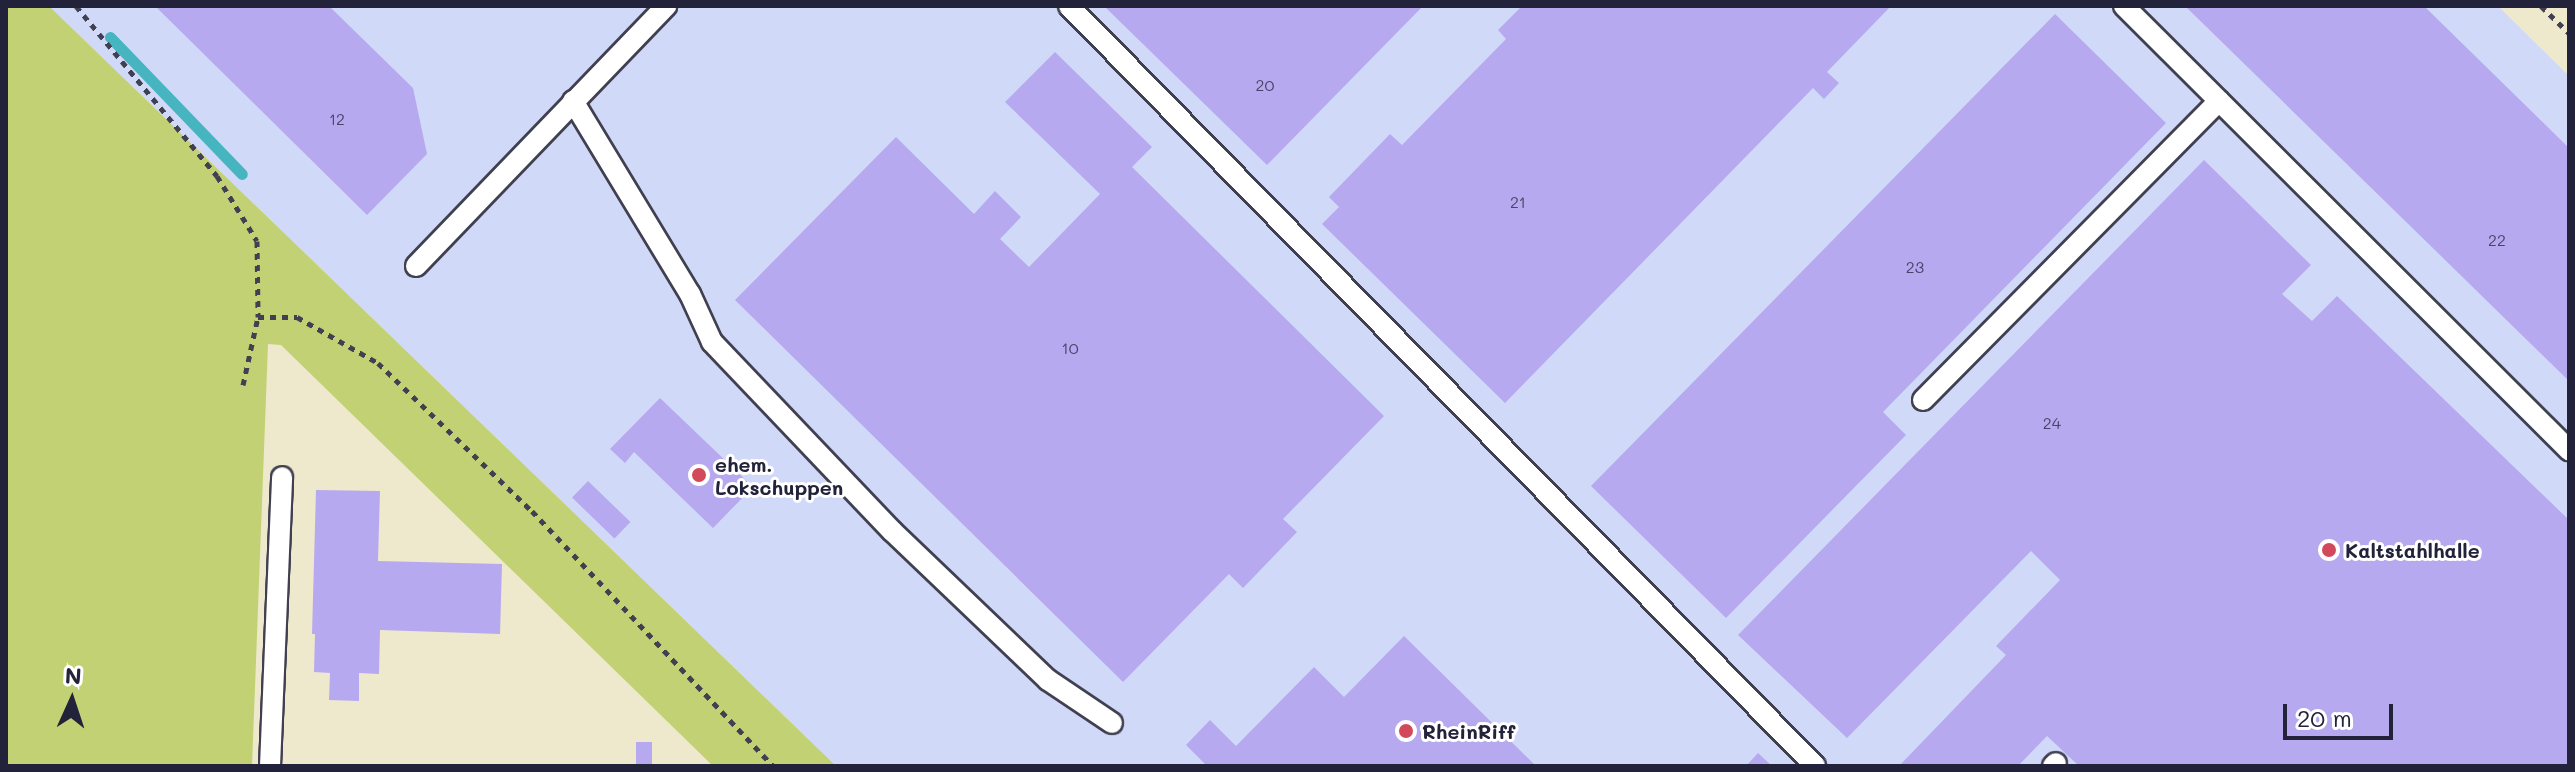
<!DOCTYPE html>
<style>
body{margin:0}
#map{position:relative;width:2575px;height:772px;overflow:hidden;background:#eee8cd;font-family:Mali,sans-serif}
div>[style]{position:absolute}
.built>*{inset:0;background:#d1d9f9}
.green>*{inset:0;background:#c2d173}
.stream>*{height:11px;margin:-5.5px;padding:0 5.5px;transform-origin:5.5px;border-radius:5.5px;background:#46b5c0}
.building>*{inset:0;background:#b7a9ef;transform-origin:0 0}
.path>*{height:5px;margin-top:-2.5px;transform-origin:0;background:repeating-linear-gradient(90deg,#414051 0 6px,transparent 0 12px)}
.roads{filter:drop-shadow(2px 0 #414051) drop-shadow(-2px 0 #414051) drop-shadow(0 2px #414051) drop-shadow(0 -2px #414051)}
.service>*{height:20px;margin:-10px;padding:0 10px;transform-origin:10px;border-radius:10px;background:#fff}
.dots>*{width:22px;height:22px;translate:-50% -50%;box-sizing:border-box;border:4px solid #fff;border-radius:50%}
span{translate:-50% -50%;white-space:nowrap;text-align:center;line-height:1.15;-webkit-text-stroke:6px #fff;paint-order:stroke}
.number-label{font-size:16px;color:#474468}
.number-label span{-webkit-text-stroke-width:0}
.poi-label{font-size:20px;color:#22223b;font-weight:700}
.left{translate:0 -50%;text-align:left}
.frame{position:absolute;inset:0;border:8px solid #22223b;pointer-events:none}
.north{position:absolute;left:32px;top:660px;width:80px;height:80px;-webkit-text-stroke:6px #fff;paint-order:stroke;rotate:3deg;font-size:22px;font-weight:700;line-height:32px;text-align:center;color:#22223b}
.north::after{content:'';display:block;margin:auto;width:28px;height:36px;background:#22223b;clip-path:polygon(50% 0,100% 100%,50% 72%,0 100%)}
.scale{position:absolute;left:2283px;top:704px;width:110px;height:36px;box-sizing:border-box;border:4px solid #22223b;border-top:0;padding-left:10px;font-size:24px;line-height:28px;white-space:nowrap;color:#22223b;-webkit-text-stroke:6px #fff;paint-order:stroke}
</style>
<div id="map">
<div class="built">
<div style="clip-path:polygon(49px 6px,2498px 6px,2569px 76px,2569px 766px,836px 766px)"></div>
</div>
<div class="green">
<div style="clip-path:polygon(6px 6px,49px 6px,836px 766px,713px 766px,281px 345px,268px 344px,252px 766px,6px 766px)"></div>
</div>
<div class="stream">
<div style="left:110px;top:37px;width:190px;rotate:46.1deg"></div>
</div>
<div class="building">
<div style="clip-path:polygon(155px 6px,329px 6px,413px 88px,427px 154px,367px 215px)"></div>
<div style="clip-path:polygon(1104px 6px,1423px 6px,1267px 165px)"></div>
<div style="clip-path:polygon(1522px 6px,1891px 6px,1827px 72px,1839px 83px,1824px 99px,1813px 88px,1505px 403px,1322px 224px,1339px 207px,1329px 197px,1390px 134px,1402px 145px,1506px 39px,1498px 30px)"></div>
<div style="clip-path:polygon(2185px 6px,2424px 6px,2569px 148px,2569px 381px)"></div>
<div style="clip-path:polygon(2055px 14px,2166px 123px,1883px 412px,1906px 435px,1726px 618px,1591px 486px)"></div>
<div style="clip-path:polygon(1055px 52px,1152px 147px,1132px 167px,1384px 416px,1283px 519px,1297px 532px,1243px 588px,1229px 574px,1123px 682px,735px 300px,896px 137px,974px 214px,995px 191px,1021px 217px,1000px 239px,1029px 267px,1100px 194px,1005px 102px)"></div>
<div style="clip-path:polygon(2204px 160px,2311px 265px,2282px 294px,2312px 321px,2337px 296px,2569px 520px,2569px 766px,2079px 766px,2047px 736px,2018px 766px,1899px 766px,2006px 655px,1996px 646px,2060px 580px,2031px 551px,1847px 738px,1738px 635px)"></div>
<div style="clip-path:polygon(660px 398px,753px 487px,713px 528px,634px 452px,625px 463px,610px 449px)"></div>
<div style="left:588px;top:481px;width:59px;height:23px;rotate:44deg"></div>
<div style="clip-path:polygon(316px 490px,380px 491px,378px 561px,502px 564px,500px 634px,380px 630px,379px 674px,359px 673px,359px 701px,329px 700px,330px 673px,314px 672px,315px 634px,312px 634px)"></div>
<div style="clip-path:polygon(1404px 636px,1536px 766px,1207px 766px,1186px 745px,1210px 720px,1236px 746px,1314px 667px,1344px 697px)"></div>
<div style="left:636px;top:742px;width:16px;height:24px"></div>
<div style="clip-path:polygon(1758px 753px,1772px 766px,1746px 766px)"></div>
</div>
<div class="path">
<div style="left:76px;top:6px;width:221px;rotate:50.3deg"></div>
<div style="left:217px;top:176px;width:76px;rotate:58.4deg"></div>
<div style="left:257px;top:241px;width:76px;rotate:89.2deg"></div>
<div style="left:258px;top:317px;width:39px"></div>
<div style="left:297px;top:317px;width:93px;rotate:29.6deg"></div>
<div style="left:378px;top:363px;width:214px;rotate:43.9deg"></div>
<div style="left:532px;top:511px;width:351px;rotate:46.6deg"></div>
<div style="left:2541px;top:6px;width:39px;rotate:44deg"></div>
<div style="left:243px;top:385px;width:70px;rotate:-77.6deg"></div>
</div>
<div class="roads">
<div class="service">
<div style="left:1069px;top:6px;width:1065px;rotate:45.53deg"></div>
<div style="left:2124px;top:6px;width:629px;rotate:44.94deg"></div>
<div style="left:573px;top:101px;width:226px;rotate:58.8deg"></div>
<div style="left:690px;top:294px;width:53px;rotate:65.4deg"></div>
<div style="left:712px;top:342px;width:261px;rotate:46.4deg"></div>
<div style="left:892px;top:531px;width:216px;rotate:43.7deg"></div>
<div style="left:1048px;top:680px;width:77px;rotate:33.9deg"></div>
<div style="left:416px;top:266px;width:361px;rotate:-46.1deg"></div>
<div style="left:1923px;top:400px;width:421px;rotate:-45.3deg"></div>
<div style="left:270px;top:766px;width:289px;rotate:-87.6deg"></div>
<div style="left:2053px;top:766px;width:4px;rotate:-45deg"></div>
</div>
</div>
<div class="dots">
<div style="left:699px;top:475px;background:#d1495b"></div>
<div style="left:2329px;top:550px;background:#d1495b"></div>
<div style="left:1406px;top:731px;background:#d1495b"></div>
</div>
<div class="number-label">
<span style="left:1265px;top:85px">20</span>
<span style="left:337px;top:119px">12</span>
<span style="left:1518px;top:202px">21</span>
<span style="left:2497px;top:240px">22</span>
<span style="left:1915px;top:267px">23</span>
<span style="left:1070px;top:348px">10</span>
<span style="left:2052px;top:423px">24</span>
</div>
<div class="poi-label">
<span class="left" style="left:715px;top:476px">ehem.<br>Lokschuppen</span>
<span class="left" style="left:2345px;top:550px">Kaltstahlhalle</span>
<span class="left" style="left:1422px;top:731px">RheinRiff</span>
</div>
<div class="frame"></div>
<div class="north">N</div>
<div class="scale">20 m</div>
</div>
